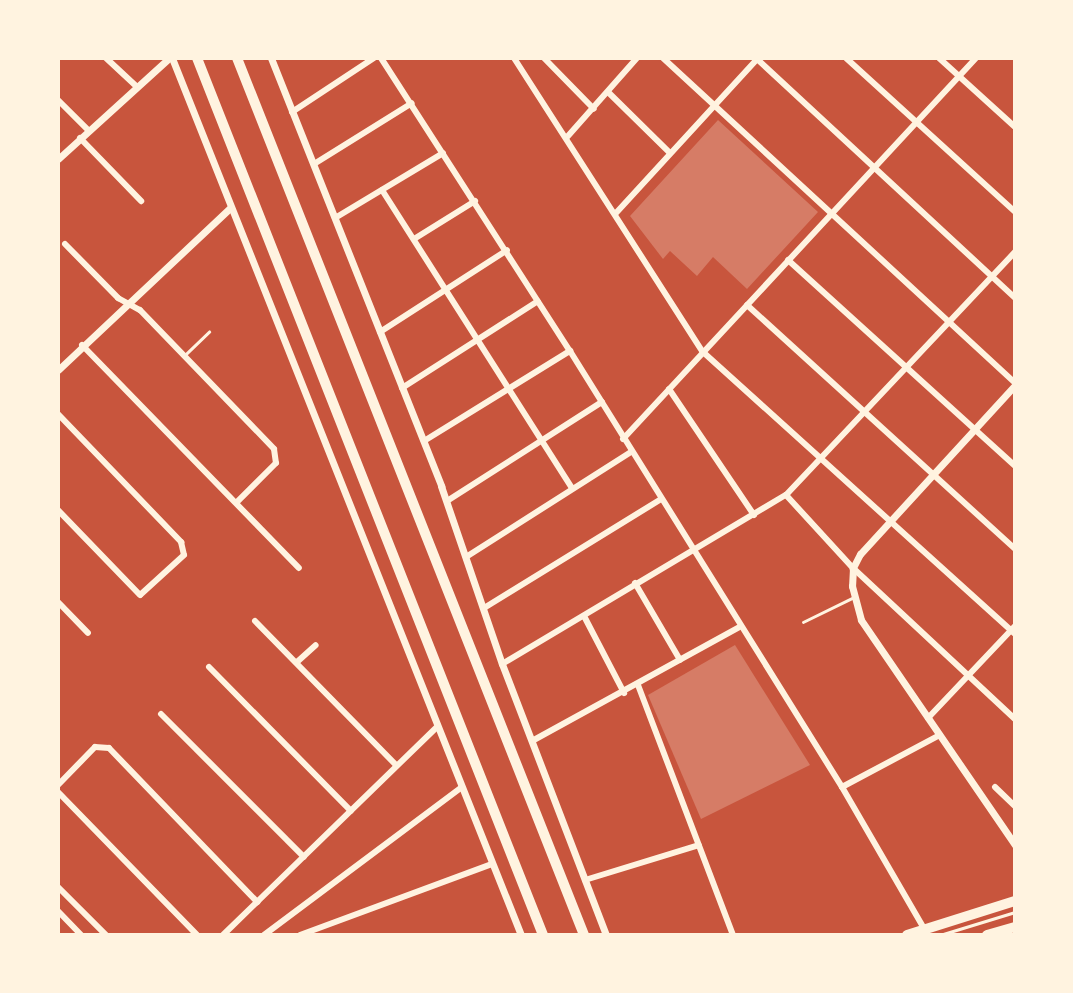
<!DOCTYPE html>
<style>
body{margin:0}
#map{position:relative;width:1073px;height:993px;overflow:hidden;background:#c8553d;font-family:"Nunito Sans",sans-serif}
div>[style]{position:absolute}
.building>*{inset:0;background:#d67c66}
.service>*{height:2.5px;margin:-1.25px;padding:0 1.25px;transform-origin:1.25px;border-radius:1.25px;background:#fff3e0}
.minor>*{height:6px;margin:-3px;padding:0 3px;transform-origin:3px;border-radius:3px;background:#fff3e0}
.tertiary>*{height:7px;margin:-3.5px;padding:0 3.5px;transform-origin:3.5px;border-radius:3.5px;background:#fff3e0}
.primary>*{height:10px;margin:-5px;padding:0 5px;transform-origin:5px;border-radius:5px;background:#fff3e0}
span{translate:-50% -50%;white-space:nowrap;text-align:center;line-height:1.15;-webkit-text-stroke:5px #fff3e0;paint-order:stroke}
.frame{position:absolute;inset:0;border:60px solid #fff3e0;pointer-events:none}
</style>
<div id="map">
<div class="building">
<div style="clip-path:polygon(718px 120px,818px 212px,747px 289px,713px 257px,697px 276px,670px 251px,663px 259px,630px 216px)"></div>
<div style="clip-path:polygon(735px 645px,810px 765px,701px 819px,648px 695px)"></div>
</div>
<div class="service">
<div style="left:186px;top:354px;width:32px;rotate:-44deg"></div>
<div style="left:803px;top:622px;width:55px;rotate:-26.1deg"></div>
<div style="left:940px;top:935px;width:78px;rotate:-17deg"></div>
</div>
<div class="minor">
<div style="left:106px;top:58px;width:40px;rotate:43deg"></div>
<div style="left:381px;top:58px;width:349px;rotate:57.2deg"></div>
<div style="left:570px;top:351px;width:514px;rotate:58.04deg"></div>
<div style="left:842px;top:787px;width:165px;rotate:59.9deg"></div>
<div style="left:514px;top:58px;width:350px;rotate:57.3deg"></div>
<div style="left:703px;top:352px;width:421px;rotate:42.1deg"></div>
<div style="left:544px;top:58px;width:71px;rotate:45.6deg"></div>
<div style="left:663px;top:58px;width:479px;rotate:42.7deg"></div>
<div style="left:756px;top:58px;width:353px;rotate:42.8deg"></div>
<div style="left:846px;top:58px;width:229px;rotate:42.3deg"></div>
<div style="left:939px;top:58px;width:103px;rotate:42.2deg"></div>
<div style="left:608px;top:92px;width:86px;rotate:44.5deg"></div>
<div style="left:58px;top:100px;width:42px;rotate:45deg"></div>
<div style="left:292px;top:112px;width:98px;rotate:-33.4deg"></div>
<div style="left:568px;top:136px;width:104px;rotate:-48.5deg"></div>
<div style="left:80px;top:138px;width:88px;rotate:45.9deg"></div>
<div style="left:314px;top:164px;width:115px;rotate:-31.9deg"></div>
<div style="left:382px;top:190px;width:353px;rotate:57.5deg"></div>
<div style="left:616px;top:213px;width:210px;rotate:-47.5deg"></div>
<div style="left:335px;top:218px;width:126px;rotate:-31deg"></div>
<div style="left:414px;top:239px;width:72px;rotate:-31.9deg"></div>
<div style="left:65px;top:244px;width:76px;rotate:45.5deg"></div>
<div style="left:118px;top:298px;width:25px;rotate:29deg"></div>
<div style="left:140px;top:310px;width:193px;rotate:46deg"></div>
<div style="left:274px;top:449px;width:14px;rotate:82deg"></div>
<div style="left:276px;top:463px;width:55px;rotate:135deg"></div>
<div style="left:788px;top:260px;width:307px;rotate:42.2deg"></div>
<div style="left:747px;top:305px;width:362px;rotate:42.3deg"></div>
<div style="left:380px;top:332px;width:151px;rotate:-32.8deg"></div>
<div style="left:82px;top:345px;width:311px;rotate:45.8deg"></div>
<div style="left:402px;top:388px;width:161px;rotate:-32.6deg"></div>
<div style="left:669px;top:389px;width:152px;rotate:56deg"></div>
<div style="left:58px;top:414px;width:178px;rotate:46.1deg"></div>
<div style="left:181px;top:542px;width:13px;rotate:77deg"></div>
<div style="left:184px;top:555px;width:59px;rotate:137.7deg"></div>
<div style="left:140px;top:595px;width:118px;rotate:-134deg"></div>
<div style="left:623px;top:439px;width:519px;rotate:-47.18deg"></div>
<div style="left:424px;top:441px;width:172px;rotate:-31.7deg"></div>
<div style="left:786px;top:495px;width:99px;rotate:47.5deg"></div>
<div style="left:853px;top:568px;width:221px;rotate:43deg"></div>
<div style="left:447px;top:501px;width:184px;rotate:-32.6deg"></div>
<div style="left:466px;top:557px;width:196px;rotate:-32.5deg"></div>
<div style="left:635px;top:583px;width:89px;rotate:59.7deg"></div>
<div style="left:58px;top:602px;width:43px;rotate:45.9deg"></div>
<div style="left:484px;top:608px;width:208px;rotate:-31.6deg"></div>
<div style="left:584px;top:616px;width:87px;rotate:62.5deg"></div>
<div style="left:255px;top:621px;width:202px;rotate:45.6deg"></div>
<div style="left:297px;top:662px;width:25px;rotate:-42deg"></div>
<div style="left:502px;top:664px;width:330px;rotate:-30.8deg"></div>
<div style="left:786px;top:495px;width:334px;rotate:-46.7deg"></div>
<div style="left:209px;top:667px;width:202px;rotate:45.4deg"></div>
<div style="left:638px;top:685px;width:267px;rotate:69.2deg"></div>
<div style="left:161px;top:714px;width:202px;rotate:45deg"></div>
<div style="left:928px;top:718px;width:127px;rotate:-46.6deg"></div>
<div style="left:532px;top:741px;width:236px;rotate:-28.8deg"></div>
<div style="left:58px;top:785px;width:53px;rotate:-45.8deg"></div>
<div style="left:95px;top:747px;width:14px;rotate:4deg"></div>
<div style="left:109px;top:748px;width:214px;rotate:46.1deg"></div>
<div style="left:842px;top:787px;width:111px;rotate:-28deg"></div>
<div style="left:995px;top:787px;width:28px;rotate:44deg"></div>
<div style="left:58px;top:792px;width:199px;rotate:45.8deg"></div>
<div style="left:585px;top:880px;width:119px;rotate:-17.1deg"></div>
<div style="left:58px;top:887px;width:68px;rotate:45deg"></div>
<div style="left:58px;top:911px;width:33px;rotate:46deg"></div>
<div style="left:223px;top:935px;width:298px;rotate:-44.2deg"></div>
<div style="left:264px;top:935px;width:247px;rotate:-36.8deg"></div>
<div style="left:300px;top:935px;width:205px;rotate:-20.3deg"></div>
</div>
<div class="tertiary">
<div style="left:172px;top:58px;width:944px;rotate:68.3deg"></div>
<div style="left:271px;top:58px;width:461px;rotate:68.3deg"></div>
<div style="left:441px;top:486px;width:188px;rotate:71.1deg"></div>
<div style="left:502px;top:664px;width:290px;rotate:69deg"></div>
<div style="left:58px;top:159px;width:150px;rotate:-42.3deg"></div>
<div style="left:58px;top:370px;width:235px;rotate:-43.3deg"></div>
<div style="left:1015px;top:385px;width:229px;rotate:132.5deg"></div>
<div style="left:860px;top:554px;width:16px;rotate:117deg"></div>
<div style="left:853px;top:568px;width:18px;rotate:93deg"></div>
<div style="left:852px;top:586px;width:35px;rotate:75deg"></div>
<div style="left:861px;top:620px;width:273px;rotate:55.6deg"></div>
</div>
<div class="primary">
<div style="left:197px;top:58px;width:943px;rotate:68.47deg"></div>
<div style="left:237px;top:58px;width:943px;rotate:68.41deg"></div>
<div style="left:907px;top:935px;width:113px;rotate:-17.5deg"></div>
<div style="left:987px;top:935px;width:29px;rotate:-16deg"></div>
</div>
<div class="frame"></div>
</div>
